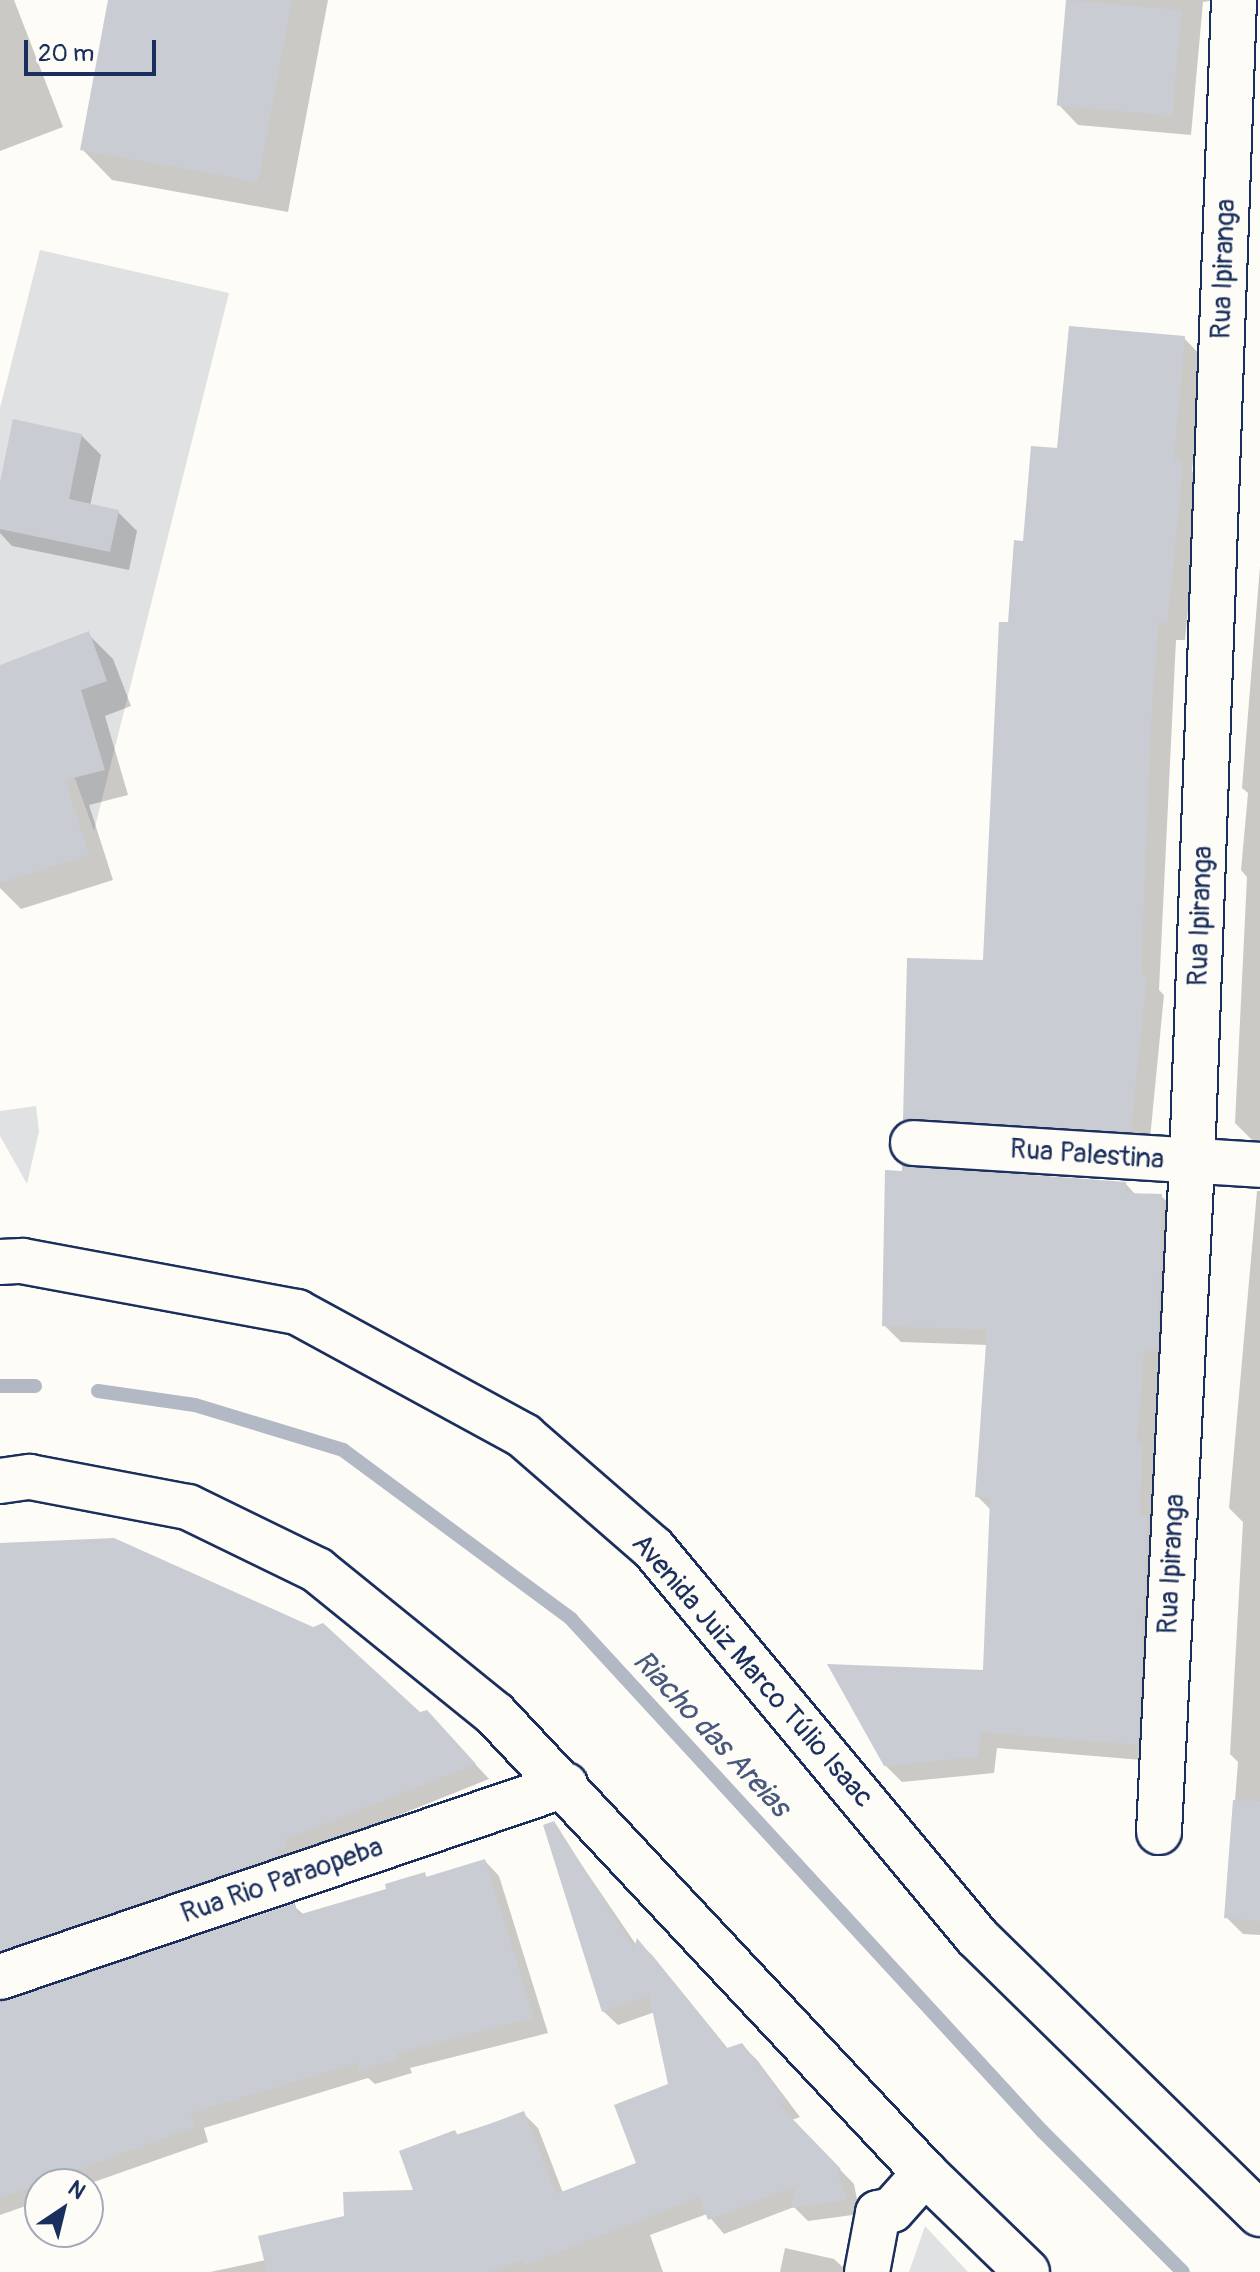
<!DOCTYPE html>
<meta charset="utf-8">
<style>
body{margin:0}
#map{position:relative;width:1260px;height:2272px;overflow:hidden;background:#fdfcf7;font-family:Pangolin,sans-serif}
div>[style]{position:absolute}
.green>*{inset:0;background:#e0e1e3}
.shadow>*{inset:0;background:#0003}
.stream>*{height:14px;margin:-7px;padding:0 7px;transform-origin:7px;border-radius:7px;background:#b3b8c5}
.building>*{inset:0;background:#c9ccd3;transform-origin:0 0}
.roads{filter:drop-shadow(2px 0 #1b2f5e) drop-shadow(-2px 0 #1b2f5e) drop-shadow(0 2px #1b2f5e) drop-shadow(0 -2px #1b2f5e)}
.minor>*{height:44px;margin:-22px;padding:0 22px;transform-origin:22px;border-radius:22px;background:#fdfcf7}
.major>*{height:44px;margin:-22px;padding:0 22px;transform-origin:22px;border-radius:22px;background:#fdfcf7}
span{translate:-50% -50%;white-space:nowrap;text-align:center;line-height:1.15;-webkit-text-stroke:7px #fdfcf7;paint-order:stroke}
.street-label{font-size:28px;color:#1b2f5e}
.water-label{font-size:30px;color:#49587d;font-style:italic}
.north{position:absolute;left:24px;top:2168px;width:80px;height:80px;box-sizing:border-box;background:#fdfcf7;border:2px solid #a3aaba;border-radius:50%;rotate:35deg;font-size:22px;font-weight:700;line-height:32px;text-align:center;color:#1b2f5e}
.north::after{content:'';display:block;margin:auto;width:28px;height:36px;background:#1b2f5e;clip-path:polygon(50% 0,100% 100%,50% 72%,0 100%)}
.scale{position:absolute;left:24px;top:40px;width:132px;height:36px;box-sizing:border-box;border:4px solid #1b2f5e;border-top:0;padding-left:10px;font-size:24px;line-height:28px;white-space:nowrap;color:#1b2f5e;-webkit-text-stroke:6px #fdfcf7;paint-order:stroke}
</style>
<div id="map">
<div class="green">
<div style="clip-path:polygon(40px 250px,229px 293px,94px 831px,52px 715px,0 731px,0 408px)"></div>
<div style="clip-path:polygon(36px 1106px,39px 1131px,27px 1184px,0 1136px,0 1111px)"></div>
<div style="clip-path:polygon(925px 2226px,968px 2272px,909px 2272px)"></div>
</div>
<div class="shadow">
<div style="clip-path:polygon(0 0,14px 0,63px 127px,0 151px)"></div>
<div style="clip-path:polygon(110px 0,328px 0,288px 212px,112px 180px,82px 149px)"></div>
<div style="clip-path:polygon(1068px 0,1215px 0,1203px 2px,1191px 135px,1078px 125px,1059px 105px)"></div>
<div style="clip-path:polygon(1184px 338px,1202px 357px,1192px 471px,1201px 480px,1185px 640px,1176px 640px,1159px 990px,1164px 995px,1149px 1149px,924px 1138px,905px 1119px,984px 962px,1010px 625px,1025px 543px,1059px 451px)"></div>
<div style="clip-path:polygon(81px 435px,101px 455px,90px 506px,118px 512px,137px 531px,129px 570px,12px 546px,0 533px,0 492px)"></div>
<div style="clip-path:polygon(1260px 566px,1260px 1141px,1252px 1140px,1235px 1123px,1247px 877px,1241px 870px,1248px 793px,1242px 788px)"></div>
<div style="clip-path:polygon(88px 634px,113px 659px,131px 706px,105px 716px,128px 795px,89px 805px,113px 880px,21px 909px,0 888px,0 667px)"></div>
<div style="clip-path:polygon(1125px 1183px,1136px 1195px,1161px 1196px,1178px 1212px,1154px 1457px,1158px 1462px,1154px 1761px,997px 1748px,994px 1773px,902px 1782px,885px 1765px,985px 1672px,991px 1510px,977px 1496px,988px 1345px,901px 1342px,884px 1325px)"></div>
<div style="clip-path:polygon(1257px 1191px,1260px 1191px,1260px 1935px,1243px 1934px,1226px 1917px,1238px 1762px,1230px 1754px,1243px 1522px,1229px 1508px)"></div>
<div style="clip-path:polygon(0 1545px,420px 1714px,441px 1727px,489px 1779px,0 1975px)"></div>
<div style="clip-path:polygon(553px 1823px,637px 1946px,638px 1942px,652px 1955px,729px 2050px,742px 2045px,757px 2060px,800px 2117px,792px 2120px,854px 2184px,860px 2214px,808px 2221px,794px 2207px,724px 2234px,707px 2214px,650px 2235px,663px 2272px,210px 2272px,266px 2260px,346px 2217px,416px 2191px,401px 2153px,523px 2113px,538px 2128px,563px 2193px,639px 2164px,670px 2085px,655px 2012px,618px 2025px,603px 2011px)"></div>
<div style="clip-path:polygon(485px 1861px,499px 1876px,548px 2033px,410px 2068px,412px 2073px,375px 2084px,368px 2078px,204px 2128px,208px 2142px,88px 2184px,40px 2184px,40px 2201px,0 2215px,0 2001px,8px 2003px,294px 1906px,304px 1915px,389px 1890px,424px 1874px,428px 1878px)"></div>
<div style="clip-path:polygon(785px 2248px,834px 2259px,848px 2272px,780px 2272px)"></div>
</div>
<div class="stream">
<div style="left:0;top:1386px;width:35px"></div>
<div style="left:98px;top:1391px;width:98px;rotate:8.2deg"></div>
<div style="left:195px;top:1405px;width:155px;rotate:16.9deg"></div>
<div style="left:343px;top:1450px;width:284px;rotate:36.5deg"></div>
<div style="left:571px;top:1619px;width:696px;rotate:47.39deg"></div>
<div style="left:1042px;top:2131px;width:199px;rotate:45deg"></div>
</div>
<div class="building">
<div style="clip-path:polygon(108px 0,292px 0,258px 182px,80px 150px)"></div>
<div style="left:1066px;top:0;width:116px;height:106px;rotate:5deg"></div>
<div style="clip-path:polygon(1069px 326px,1185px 336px,1174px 459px,1183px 460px,1177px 530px,1167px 623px,1158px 622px,1151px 723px,1141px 974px,1147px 975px,1131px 1132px,903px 1120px,907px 958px,983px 960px,999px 622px,1008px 622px,1014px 540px,1023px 541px,1031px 446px,1057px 448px)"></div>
<div style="clip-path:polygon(13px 419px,82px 434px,69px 499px,119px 510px,110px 552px,0 529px,0 482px)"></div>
<div style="clip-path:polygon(89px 631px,107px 681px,81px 690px,105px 770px,65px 780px,89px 855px,0 883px,0 665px)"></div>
<div style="clip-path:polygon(902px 1165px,1126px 1182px,1125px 1193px,1162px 1194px,1158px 1349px,1144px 1349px,1137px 1443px,1142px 1443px,1140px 1515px,1148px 1516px,1138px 1745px,981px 1732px,978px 1757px,884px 1766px,827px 1664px,983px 1670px,990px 1498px,975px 1497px,987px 1330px,882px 1326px,885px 1170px,902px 1171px)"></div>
<div style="clip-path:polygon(114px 1538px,313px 1627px,323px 1623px,420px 1712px,427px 1710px,476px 1764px,284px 1840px,287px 1848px,278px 1851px,280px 1855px,0 1951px,0 1543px)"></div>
<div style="clip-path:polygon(1233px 1800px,1260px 1801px,1260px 1921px,1224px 1918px)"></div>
<div style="clip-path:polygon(554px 1821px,634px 1948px,637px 1938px,727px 2048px,742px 2043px,787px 2102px,779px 2105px,841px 2169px,837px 2170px,847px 2200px,791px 2208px,796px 2186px,708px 2220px,699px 2197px,526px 2265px,524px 2259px,490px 2272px,267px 2272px,258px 2236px,344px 2216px,343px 2192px,413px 2190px,399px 2151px,455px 2130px,458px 2136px,524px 2111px,556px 2194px,636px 2163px,614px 2105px,668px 2084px,649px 1995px,602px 2012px,543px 1825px)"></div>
<div style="clip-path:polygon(485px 1859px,534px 2018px,397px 2053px,399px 2058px,359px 2071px,356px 2063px,191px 2113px,195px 2127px,0 2198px,0 2001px,295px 1903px,298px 1915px,386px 1889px,385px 1884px,425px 1872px,426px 1877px)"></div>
</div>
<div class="roads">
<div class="minor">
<div style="left:913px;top:1143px;width:348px;rotate:3.6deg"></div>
<div style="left:1159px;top:1832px;width:671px;rotate:-87.18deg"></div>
<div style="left:1192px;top:1162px;width:1163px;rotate:-87.93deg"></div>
<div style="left:0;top:1977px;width:597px;rotate:-18.77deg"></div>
<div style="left:867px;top:2272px;width:60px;rotate:-79.4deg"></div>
<div style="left:878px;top:2213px;width:14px;rotate:-12deg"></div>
<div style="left:892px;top:2210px;width:50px;rotate:-48.3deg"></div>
</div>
<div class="major">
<div style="left:0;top:1262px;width:22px;rotate:-3deg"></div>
<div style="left:22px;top:1261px;width:280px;rotate:10.5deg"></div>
<div style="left:297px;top:1312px;width:259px;rotate:28.6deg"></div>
<div style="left:524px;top:1436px;width:171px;rotate:41deg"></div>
<div style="left:653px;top:1548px;width:506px;rotate:50.21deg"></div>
<div style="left:977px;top:1937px;width:396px;rotate:44.4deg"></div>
<div style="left:0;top:1481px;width:30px;rotate:-8deg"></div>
<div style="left:30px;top:1477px;width:161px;rotate:10.8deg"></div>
<div style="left:188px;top:1507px;width:144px;rotate:26deg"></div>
<div style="left:317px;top:1570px;width:229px;rotate:39deg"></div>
<div style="left:495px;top:1714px;width:629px;rotate:46.87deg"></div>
<div style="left:925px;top:2173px;width:142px;rotate:44.1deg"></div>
</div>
</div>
<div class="street-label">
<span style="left:1224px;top:269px;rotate:-88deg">Rua Ipiranga</span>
<span style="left:1201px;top:916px;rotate:-88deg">Rua Ipiranga</span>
<span style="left:1087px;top:1155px;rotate:4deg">Rua Palestina</span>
<span style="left:1172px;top:1564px;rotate:-87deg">Rua Ipiranga</span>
<span style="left:752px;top:1671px;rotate:49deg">Avenida Juiz Marco Túlio Isaac</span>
<span style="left:282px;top:1881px;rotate:-19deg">Rua Rio Paraopeba</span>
</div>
<div class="water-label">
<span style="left:711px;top:1734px;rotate:47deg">Riacho das Areias</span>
</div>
<div class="north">N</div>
<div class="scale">20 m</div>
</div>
